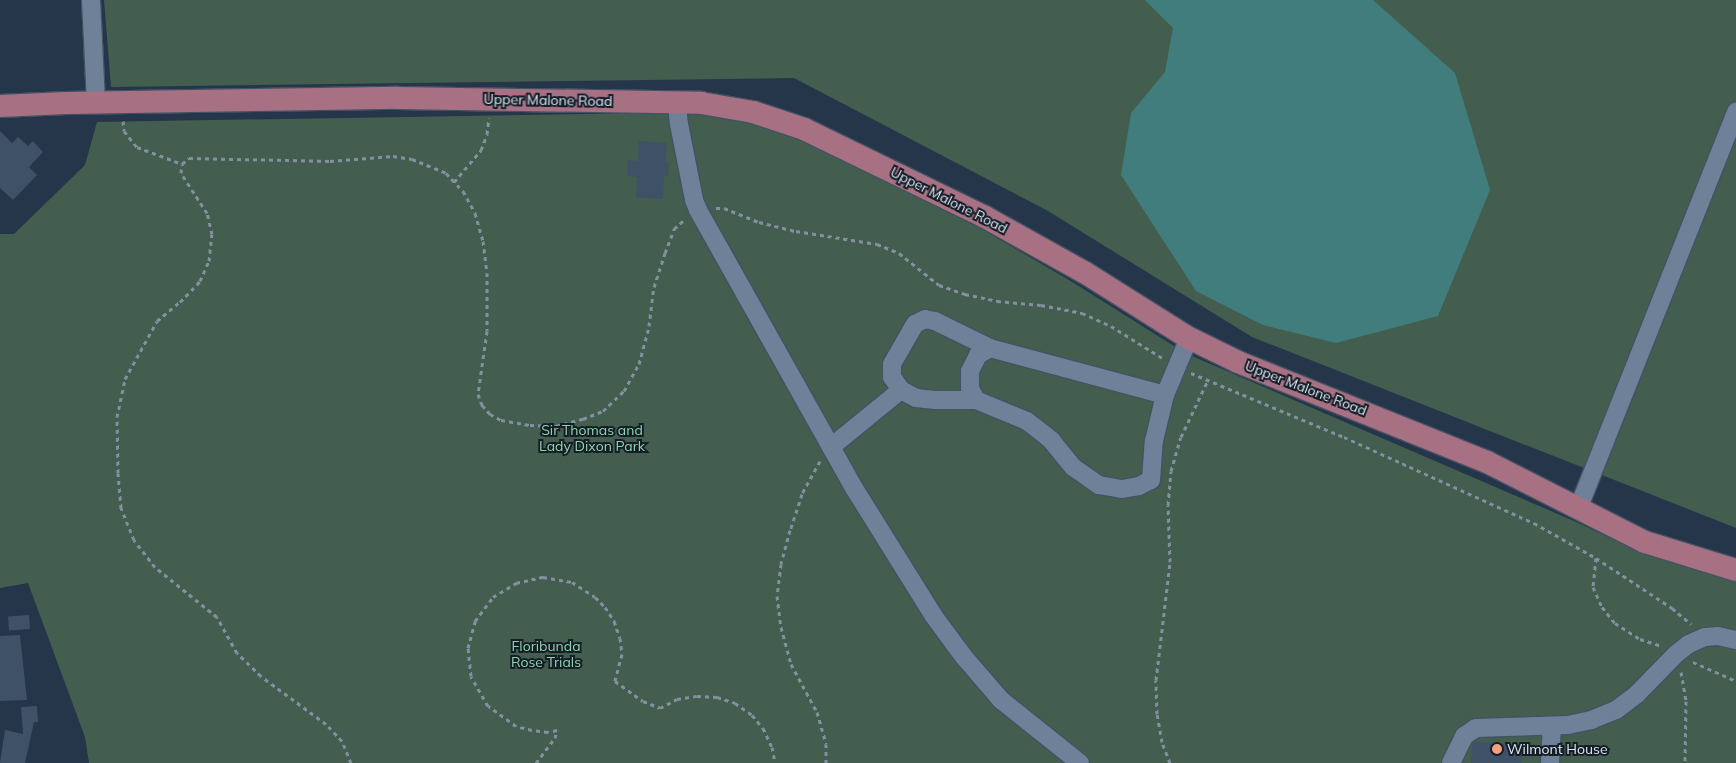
<!DOCTYPE html>
<style>
body{margin:0}
#map{position:relative;width:1736px;height:763px;overflow:hidden;background:#25364b;font-family:Mulish,sans-serif}
div>[style]{position:absolute}
.green>*{inset:0;background:#435e4e}
.water>*{inset:0;background:#417d7d}
.building>*{inset:0;background:#3f5167;transform-origin:0 0}
.path>*{height:3px;margin-top:-1.5px;transform-origin:0;background:repeating-linear-gradient(90deg,#8290a1 0 4px,transparent 0 8px)}
.roads{filter:drop-shadow(1px 0 #435263) drop-shadow(-1px 0 #435263) drop-shadow(0 1px #435263) drop-shadow(0 -1px #435263)}
.minor>*{height:18px;margin:-9px;padding:0 9px;transform-origin:9px;border-radius:9px;background:#6e8199}
.major>*{height:22px;margin:-11px;padding:0 11px;transform-origin:11px;border-radius:11px;background:#a87083}
.dots>*{width:14px;height:14px;translate:-50% -50%;box-sizing:border-box;border:2px solid #151d26;border-radius:50%}
span{translate:-50% -50%;white-space:nowrap;text-align:center;line-height:1.15;-webkit-text-stroke:4px #151d26;paint-order:stroke}
.street-label{font-size:14px;color:#dde8f6}
.park-label{font-size:14px;color:#8ed5ad}
.poi-label{font-size:14px;color:#dde8f6}
.left{translate:0 -50%;text-align:left}
</style>
<div id="map">
<div class="green">
<div style="clip-path:polygon(104px 0,1736px 0,1736px 528px,1252px 337px,1048px 211px,794px 78px,111px 87px)"></div>
<div style="clip-path:polygon(700px 112px,752px 122px,801px 140px,980px 228px,1074px 283px,1185px 353px,1574px 521px,1640px 552px,1736px 581px,1736px 763px,89px 763px,85px 737px,28px 583px,0 588px,0 234px,14px 234px,85px 165px,97px 122px)"></div>
</div>
<div class="water">
<div style="clip-path:polygon(1145px 0,1373px 0,1455px 73px,1490px 190px,1438px 316px,1336px 343px,1263px 325px,1196px 291px,1121px 175px,1131px 113px,1165px 72px,1173px 28px)"></div>
</div>
<div class="building">
<div style="clip-path:polygon(0 131px,12px 143px,18px 137px,28px 146px,33px 141px,43px 152px,29px 167px,37px 175px,13px 200px,0 188px)"></div>
<div style="clip-path:polygon(639px 141px,667px 143px,665px 162px,669px 163px,668px 176px,664px 176px,663px 199px,636px 197px,637px 177px,627px 176px,628px 160px,638px 161px)"></div>
<div style="left:29px;top:615px;width:14px;height:21px;rotate:86deg"></div>
<div style="clip-path:polygon(20px 635px,27px 700px,0 701px,0 636px)"></div>
<div style="clip-path:polygon(37px 706px,38px 722px,34px 722px,25px 763px,0 763px,5px 730px,23px 734px,21px 707px)"></div>
<div style="clip-path:polygon(1475px 742px,1523px 745px,1521px 763px,1471px 763px,1472px 744px)"></div>
</div>
<div class="path">
<div style="left:123px;top:121px;width:10px;rotate:84deg"></div>
<div style="left:124px;top:131px;width:21px;rotate:51deg"></div>
<div style="left:137px;top:147px;width:48px;rotate:20.7deg"></div>
<div style="left:454px;top:182px;width:42px;rotate:-49.8deg"></div>
<div style="left:481px;top:150px;width:17px;rotate:-69deg"></div>
<div style="left:487px;top:134px;width:16px;rotate:-83deg"></div>
<div style="left:716px;top:208px;width:8px"></div>
<div style="left:724px;top:208px;width:38px;rotate:22deg"></div>
<div style="left:759px;top:222px;width:38px;rotate:14deg"></div>
<div style="left:796px;top:231px;width:82px;rotate:9.1deg"></div>
<div style="left:877px;top:244px;width:24px;rotate:22deg"></div>
<div style="left:899px;top:253px;width:51px;rotate:38.7deg"></div>
<div style="left:939px;top:285px;width:28px;rotate:19deg"></div>
<div style="left:965px;top:294px;width:33px;rotate:12deg"></div>
<div style="left:997px;top:301px;width:44px;rotate:5.2deg"></div>
<div style="left:1041px;top:305px;width:42px;rotate:11deg"></div>
<div style="left:1082px;top:313px;width:32px;rotate:24deg"></div>
<div style="left:1111px;top:326px;width:62px;rotate:31.9deg"></div>
<div style="left:1191px;top:373px;width:166px;rotate:22.7deg"></div>
<div style="left:1344px;top:437px;width:209px;rotate:24.4deg"></div>
<div style="left:1534px;top:523px;width:71px;rotate:29.4deg"></div>
<div style="left:1596px;top:558px;width:91px;rotate:33.3deg"></div>
<div style="left:1672px;top:608px;width:25px;rotate:40deg"></div>
<div style="left:820px;top:461px;width:38px;rotate:119deg"></div>
<div style="left:802px;top:494px;width:38px;rotate:108deg"></div>
<div style="left:790px;top:530px;width:35px;rotate:105deg"></div>
<div style="left:781px;top:564px;width:32px;rotate:97deg"></div>
<div style="left:777px;top:596px;width:31px;rotate:83deg"></div>
<div style="left:781px;top:627px;width:38px;rotate:75deg"></div>
<div style="left:791px;top:664px;width:55px;rotate:61.6deg"></div>
<div style="left:817px;top:712px;width:33px;rotate:74deg"></div>
<div style="left:826px;top:744px;width:19px;rotate:90deg"></div>
<div style="left:1596px;top:558px;width:29px;rotate:96deg"></div>
<div style="left:1593px;top:587px;width:22px;rotate:66deg"></div>
<div style="left:1602px;top:607px;width:21px;rotate:51deg"></div>
<div style="left:1615px;top:623px;width:30px;rotate:33deg"></div>
<div style="left:1640px;top:639px;width:22px;rotate:18deg"></div>
<div style="left:1693px;top:662px;width:47px;rotate:23.8deg"></div>
<div style="left:1681px;top:672px;width:29px;rotate:80deg"></div>
<div style="left:1686px;top:701px;width:62px;rotate:90.9deg"></div>
<div style="left:351px;top:763px;width:24px;rotate:-112deg"></div>
<div style="left:342px;top:741px;width:23px;rotate:-133deg"></div>
<div style="left:326px;top:724px;width:81px;rotate:-143.6deg"></div>
<div style="left:261px;top:676px;width:33px;rotate:-136deg"></div>
<div style="left:237px;top:653px;width:41px;rotate:-119.1deg"></div>
<div style="left:217px;top:617px;width:80px;rotate:-141.1deg"></div>
<div style="left:155px;top:567px;width:34px;rotate:-128deg"></div>
<div style="left:134px;top:540px;width:35px;rotate:-112deg"></div>
<div style="left:121px;top:508px;width:35px;rotate:-95deg"></div>
<div style="left:118px;top:473px;width:56px;rotate:-91deg"></div>
<div style="left:117px;top:417px;width:39px;rotate:-78deg"></div>
<div style="left:125px;top:379px;width:66px;rotate:-61.1deg"></div>
<div style="left:157px;top:321px;width:30px;rotate:-40deg"></div>
<div style="left:180px;top:302px;width:29px;rotate:-46deg"></div>
<div style="left:200px;top:281px;width:22px;rotate:-66deg"></div>
<div style="left:209px;top:261px;width:27px;rotate:-84deg"></div>
<div style="left:212px;top:234px;width:22px;rotate:-103deg"></div>
<div style="left:207px;top:213px;width:48px;rotate:-123deg"></div>
<div style="left:181px;top:173px;width:9px;rotate:-84deg"></div>
<div style="left:182px;top:164px;width:9px;rotate:-41deg"></div>
<div style="left:189px;top:158px;width:141px;rotate:1.2deg"></div>
<div style="left:330px;top:161px;width:63px;rotate:-4.5deg"></div>
<div style="left:393px;top:156px;width:19px;rotate:9deg"></div>
<div style="left:412px;top:159px;width:37px;rotate:22deg"></div>
<div style="left:446px;top:173px;width:25px;rotate:47deg"></div>
<div style="left:463px;top:191px;width:25px;rotate:61deg"></div>
<div style="left:475px;top:213px;width:29px;rotate:74deg"></div>
<div style="left:483px;top:241px;width:32px;rotate:83deg"></div>
<div style="left:487px;top:273px;width:58px;rotate:90deg"></div>
<div style="left:487px;top:331px;width:64px;rotate:98.1deg"></div>
<div style="left:478px;top:394px;width:12px;rotate:70deg"></div>
<div style="left:482px;top:405px;width:12px;rotate:48deg"></div>
<div style="left:490px;top:414px;width:13px;rotate:29deg"></div>
<div style="left:501px;top:420px;width:29px;rotate:10deg"></div>
<div style="left:530px;top:425px;width:26px;rotate:2deg"></div>
<div style="left:556px;top:426px;width:28px;rotate:-15deg"></div>
<div style="left:583px;top:419px;width:22px;rotate:-22deg"></div>
<div style="left:603px;top:411px;width:29px;rotate:-44deg"></div>
<div style="left:624px;top:391px;width:31px;rotate:-61deg"></div>
<div style="left:639px;top:364px;width:39px;rotate:-75deg"></div>
<div style="left:649px;top:326px;width:39px;rotate:-83deg"></div>
<div style="left:654px;top:287px;width:36px;rotate:-72deg"></div>
<div style="left:665px;top:253px;width:26px;rotate:-69deg"></div>
<div style="left:674px;top:229px;width:15px;rotate:-42deg"></div>
<div style="left:536px;top:763px;width:31px;rotate:-53deg"></div>
<div style="left:555px;top:738px;width:8px;rotate:-76deg"></div>
<div style="left:557px;top:730px;width:9px;rotate:167deg"></div>
<div style="left:548px;top:732px;width:16px;rotate:-173deg"></div>
<div style="left:532px;top:730px;width:16px;rotate:-166deg"></div>
<div style="left:516px;top:726px;width:34px;rotate:-144deg"></div>
<div style="left:488px;top:706px;width:34px;rotate:-120deg"></div>
<div style="left:471px;top:676px;width:28px;rotate:-96deg"></div>
<div style="left:468px;top:648px;width:28px;rotate:-75deg"></div>
<div style="left:475px;top:621px;width:30px;rotate:-53deg"></div>
<div style="left:493px;top:597px;width:27px;rotate:-31deg"></div>
<div style="left:516px;top:583px;width:28px;rotate:-13deg"></div>
<div style="left:543px;top:577px;width:29px;rotate:10deg"></div>
<div style="left:572px;top:582px;width:27px;rotate:33deg"></div>
<div style="left:595px;top:597px;width:14px;rotate:45deg"></div>
<div style="left:605px;top:607px;width:17px;rotate:57deg"></div>
<div style="left:614px;top:621px;width:18px;rotate:71deg"></div>
<div style="left:620px;top:638px;width:16px;rotate:83deg"></div>
<div style="left:622px;top:654px;width:28px;rotate:105deg"></div>
<div style="left:615px;top:681px;width:34px;rotate:36deg"></div>
<div style="left:643px;top:701px;width:18px;rotate:22deg"></div>
<div style="left:660px;top:708px;width:19px;rotate:-28deg"></div>
<div style="left:677px;top:699px;width:20px;rotate:-9deg"></div>
<div style="left:697px;top:696px;width:20px;rotate:3deg"></div>
<div style="left:717px;top:697px;width:19px;rotate:18deg"></div>
<div style="left:735px;top:703px;width:21px;rotate:35deg"></div>
<div style="left:752px;top:715px;width:17px;rotate:50deg"></div>
<div style="left:763px;top:728px;width:21px;rotate:65deg"></div>
<div style="left:772px;top:747px;width:16px;rotate:79deg"></div>
<div style="left:1170px;top:763px;width:22px;rotate:-111deg"></div>
<div style="left:1162px;top:742px;width:28px;rotate:-100deg"></div>
<div style="left:1157px;top:714px;width:34px;rotate:-92deg"></div>
<div style="left:1156px;top:680px;width:119px;rotate:-83.2deg"></div>
<div style="left:1170px;top:562px;width:57px;rotate:-92deg"></div>
<div style="left:1168px;top:505px;width:34px;rotate:-85deg"></div>
<div style="left:1171px;top:471px;width:35px;rotate:-74deg"></div>
<div style="left:1181px;top:437px;width:63px;rotate:-64.7deg"></div>
</div>
<div class="roads">
<div class="minor">
<div style="left:91px;top:0;width:103px;rotate:87.2deg"></div>
<div style="left:677px;top:103px;width:21px;rotate:85deg"></div>
<div style="left:679px;top:124px;width:77px;rotate:78.8deg"></div>
<div style="left:694px;top:200px;width:11px;rotate:68deg"></div>
<div style="left:698px;top:210px;width:319px;rotate:60.7deg"></div>
<div style="left:854px;top:488px;width:150px;rotate:58.1deg"></div>
<div style="left:933px;top:615px;width:52px;rotate:53.6deg"></div>
<div style="left:964px;top:657px;width:57px;rotate:49.3deg"></div>
<div style="left:1001px;top:700px;width:101px;rotate:38.6deg"></div>
<div style="left:1165px;top:395px;width:181px;rotate:-165deg"></div>
<div style="left:990px;top:348px;width:61px;rotate:-153.9deg"></div>
<div style="left:935px;top:321px;width:10px;rotate:-169deg"></div>
<div style="left:925px;top:319px;width:11px;rotate:153deg"></div>
<div style="left:915px;top:324px;width:46px;rotate:119.9deg"></div>
<div style="left:892px;top:364px;width:13px;rotate:90deg"></div>
<div style="left:892px;top:377px;width:16px;rotate:55deg"></div>
<div style="left:901px;top:390px;width:17px;rotate:28deg"></div>
<div style="left:916px;top:398px;width:19px;rotate:6deg"></div>
<div style="left:935px;top:400px;width:41px"></div>
<div style="left:976px;top:400px;width:55px;rotate:22.4deg"></div>
<div style="left:1027px;top:421px;width:31px;rotate:38deg"></div>
<div style="left:1051px;top:440px;width:35px;rotate:51deg"></div>
<div style="left:1073px;top:467px;width:32px;rotate:35deg"></div>
<div style="left:1099px;top:485px;width:23px;rotate:10deg"></div>
<div style="left:1122px;top:489px;width:17px;rotate:-10deg"></div>
<div style="left:1139px;top:486px;width:13px;rotate:-27deg"></div>
<div style="left:1151px;top:480px;width:39px;rotate:-86deg"></div>
<div style="left:1154px;top:441px;width:47px;rotate:-76.6deg"></div>
<div style="left:1165px;top:395px;width:62px;rotate:-67.2deg"></div>
<div style="left:976px;top:400px;width:13px;rotate:-117deg"></div>
<div style="left:970px;top:388px;width:17px;rotate:-90deg"></div>
<div style="left:970px;top:371px;width:18px;rotate:-63deg"></div>
<div style="left:978px;top:355px;width:14px;rotate:-30deg"></div>
<div style="left:831px;top:447px;width:90px;rotate:-39.2deg"></div>
<div style="left:1578px;top:509px;width:428px;rotate:-68.3deg"></div>
<div style="left:1451px;top:763px;width:30px;rotate:-64deg"></div>
<div style="left:1464px;top:736px;width:14px;rotate:-34deg"></div>
<div style="left:1476px;top:728px;width:92px;rotate:-1.9deg"></div>
<div style="left:1568px;top:725px;width:24px;rotate:-12deg"></div>
<div style="left:1591px;top:720px;width:27px;rotate:-22deg"></div>
<div style="left:1616px;top:710px;width:26px;rotate:-37deg"></div>
<div style="left:1637px;top:694px;width:56px;rotate:-45.7deg"></div>
<div style="left:1676px;top:654px;width:16px;rotate:-38deg"></div>
<div style="left:1689px;top:644px;width:17px;rotate:-24deg"></div>
<div style="left:1705px;top:637px;width:13px;rotate:-4deg"></div>
<div style="left:1718px;top:636px;width:18px;rotate:13deg"></div>
<div style="left:1550px;top:763px;width:37px;rotate:-87deg"></div>
</div>
<div class="major">
<div style="left:0;top:106px;width:66px;rotate:-2.6deg"></div>
<div style="left:66px;top:103px;width:332px;rotate:-0.9deg"></div>
<div style="left:398px;top:98px;width:303px;rotate:0.9deg"></div>
<div style="left:701px;top:103px;width:53px;rotate:9.8deg"></div>
<div style="left:753px;top:112px;width:54px;rotate:18.4deg"></div>
<div style="left:804px;top:129px;width:201px;rotate:25.9deg"></div>
<div style="left:985px;top:217px;width:113px;rotate:29.1deg"></div>
<div style="left:1084px;top:272px;width:124px;rotate:32.2deg"></div>
<div style="left:1189px;top:338px;width:55px;rotate:26.1deg"></div>
<div style="left:1238px;top:362px;width:268px;rotate:21.9deg"></div>
<div style="left:1487px;top:462px;width:177px;rotate:26.9deg"></div>
<div style="left:1645px;top:542px;width:95px;rotate:17.1deg"></div>
</div>
</div>
<div class="dots">
<div style="left:1497px;top:749px;background:#f1a17b"></div>
</div>
<div class="street-label">
<span style="left:548px;top:100px;rotate:1deg">Upper Malone Road</span>
<span style="left:949px;top:200px;rotate:27deg">Upper Malone Road</span>
<span style="left:1306px;top:388px;rotate:21deg">Upper Malone Road</span>
</div>
<div class="park-label">
<span style="left:592px;top:438px">Sir Thomas and<br>Lady Dixon Park</span>
<span style="left:546px;top:654px">Floribunda<br>Rose Trials</span>
</div>
<div class="poi-label">
<span class="left" style="left:1507px;top:749px">Wilmont House</span>
</div>
</div>
